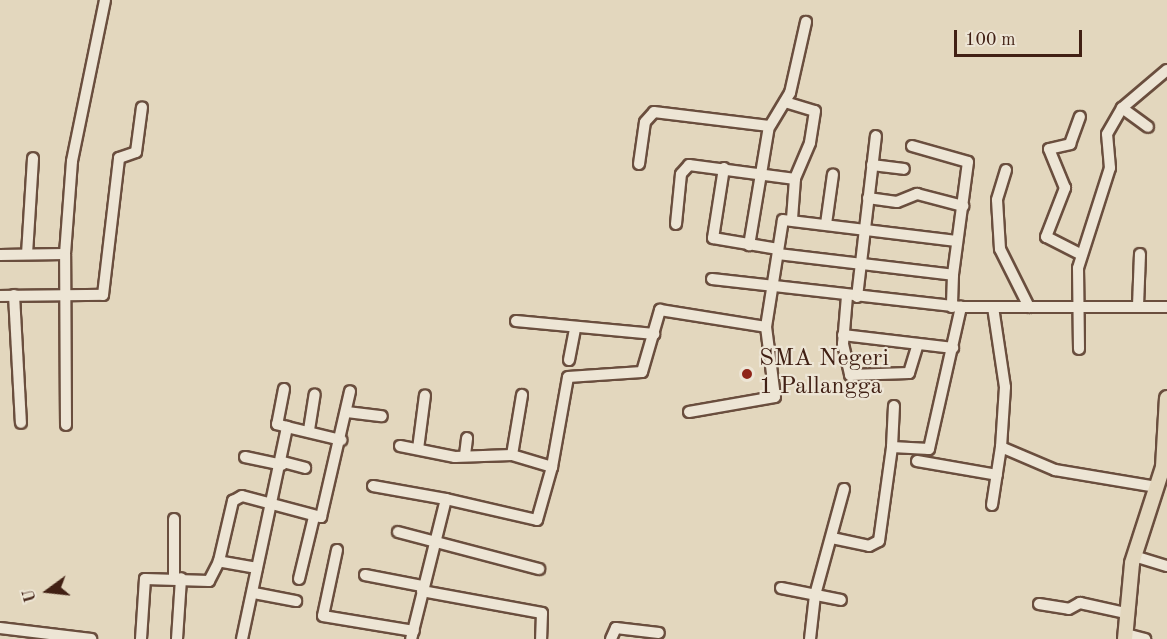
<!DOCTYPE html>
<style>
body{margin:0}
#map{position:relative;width:1167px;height:639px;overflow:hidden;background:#e3d7be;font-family:"Old Standard TT",serif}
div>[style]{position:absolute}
.roads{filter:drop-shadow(2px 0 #6a4e3e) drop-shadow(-2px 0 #6a4e3e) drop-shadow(0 2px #6a4e3e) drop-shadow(0 -2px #6a4e3e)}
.minor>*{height:10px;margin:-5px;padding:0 5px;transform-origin:5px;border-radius:5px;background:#ede5d5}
.major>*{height:14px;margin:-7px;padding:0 7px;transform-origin:7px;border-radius:7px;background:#e3d7be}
.dots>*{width:16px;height:16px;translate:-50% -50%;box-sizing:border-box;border:3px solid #ede5d5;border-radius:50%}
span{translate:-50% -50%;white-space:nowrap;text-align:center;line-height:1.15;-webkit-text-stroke:4.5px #ede5d5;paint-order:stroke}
.poi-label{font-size:24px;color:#412014}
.left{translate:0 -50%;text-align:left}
.north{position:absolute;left:18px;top:561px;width:60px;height:60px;-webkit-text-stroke:4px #ede5d5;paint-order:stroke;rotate:255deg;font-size:16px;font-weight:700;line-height:24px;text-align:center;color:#412014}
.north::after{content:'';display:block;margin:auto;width:21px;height:27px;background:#412014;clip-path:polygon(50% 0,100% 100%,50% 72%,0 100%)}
.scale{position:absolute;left:954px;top:30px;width:128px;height:27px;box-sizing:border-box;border:3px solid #412014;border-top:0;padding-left:8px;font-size:18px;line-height:21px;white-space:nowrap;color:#412014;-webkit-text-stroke:4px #ede5d5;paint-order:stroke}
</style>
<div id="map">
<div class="roads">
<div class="minor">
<div style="left:785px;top:102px;width:31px;rotate:17deg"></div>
<div style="left:815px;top:111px;width:32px;rotate:99deg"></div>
<div style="left:810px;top:143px;width:39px;rotate:113deg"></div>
<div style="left:1122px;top:108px;width:32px;rotate:36deg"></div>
<div style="left:770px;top:126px;width:39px;rotate:-59deg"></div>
<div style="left:790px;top:93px;width:73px;rotate:-77.3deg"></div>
<div style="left:912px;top:146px;width:58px;rotate:15.9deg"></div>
<div style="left:968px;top:162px;width:114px;rotate:97.6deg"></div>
<div style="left:639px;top:164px;width:42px;rotate:-81.9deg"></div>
<div style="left:645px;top:122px;width:13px;rotate:-48deg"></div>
<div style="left:654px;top:112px;width:116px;rotate:6.9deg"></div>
<div style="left:769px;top:126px;width:121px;rotate:99.5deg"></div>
<div style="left:872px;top:165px;width:32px;rotate:7deg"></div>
<div style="left:724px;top:168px;width:71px;rotate:98.9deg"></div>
<div style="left:713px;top:238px;width:66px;rotate:9.6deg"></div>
<div style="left:1006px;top:170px;width:31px;rotate:107deg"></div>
<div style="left:997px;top:200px;width:49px;rotate:86.5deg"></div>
<div style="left:1000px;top:249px;width:65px;rotate:63.4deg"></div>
<div style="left:868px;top:198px;width:29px;rotate:8deg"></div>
<div style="left:897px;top:202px;width:22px;rotate:-22deg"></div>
<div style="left:917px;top:194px;width:48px;rotate:14.6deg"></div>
<div style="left:676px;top:224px;width:50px;rotate:-84.3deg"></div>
<div style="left:681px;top:174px;width:12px;rotate:-48deg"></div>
<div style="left:689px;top:165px;width:107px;rotate:7.5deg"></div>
<div style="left:795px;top:179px;width:40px;rotate:94.3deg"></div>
<div style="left:826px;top:224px;width:50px;rotate:-82deg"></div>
<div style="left:27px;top:254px;width:96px;rotate:-86.4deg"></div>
<div style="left:778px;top:254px;width:176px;rotate:6.8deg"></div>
<div style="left:953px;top:275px;width:32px;rotate:92deg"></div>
<div style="left:1080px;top:254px;width:38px;rotate:-153deg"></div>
<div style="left:1046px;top:237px;width:53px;rotate:-68.8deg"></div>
<div style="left:1065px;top:188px;width:42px;rotate:-112.3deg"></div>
<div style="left:1049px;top:149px;width:22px;rotate:-13deg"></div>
<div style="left:1070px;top:144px;width:29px;rotate:-70deg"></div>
<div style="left:0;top:255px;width:65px;rotate:-0.9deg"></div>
<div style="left:712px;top:279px;width:251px;rotate:6.4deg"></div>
<div style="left:961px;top:307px;width:206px"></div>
<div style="left:14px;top:295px;width:128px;rotate:86.9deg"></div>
<div style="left:0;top:296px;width:103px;rotate:-0.6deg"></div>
<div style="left:103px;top:295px;width:138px;rotate:-83.3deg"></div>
<div style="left:119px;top:158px;width:18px;rotate:-19deg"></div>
<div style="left:136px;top:152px;width:45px;rotate:-82.4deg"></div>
<div style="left:847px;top:296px;width:48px;rotate:94.8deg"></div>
<div style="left:843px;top:344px;width:32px;rotate:77deg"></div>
<div style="left:850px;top:375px;width:59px;rotate:-1.9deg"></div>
<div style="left:909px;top:373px;width:28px;rotate:-73deg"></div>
<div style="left:857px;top:297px;width:162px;rotate:-83.3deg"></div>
<div style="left:1138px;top:306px;width:52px;rotate:-87.8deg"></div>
<div style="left:993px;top:307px;width:81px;rotate:81.5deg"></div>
<div style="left:1005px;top:387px;width:60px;rotate:93.8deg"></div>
<div style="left:1001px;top:447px;width:59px;rotate:23.1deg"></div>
<div style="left:1055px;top:470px;width:103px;rotate:9.5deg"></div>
<div style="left:516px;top:321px;width:139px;rotate:5.4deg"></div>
<div style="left:843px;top:335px;width:111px;rotate:6.7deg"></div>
<div style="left:1079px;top:349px;width:81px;rotate:-90.7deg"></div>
<div style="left:1078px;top:268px;width:105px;rotate:-72.3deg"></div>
<div style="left:1110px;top:168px;width:34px;rotate:-95deg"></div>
<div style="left:1107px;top:134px;width:30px;rotate:-60deg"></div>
<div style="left:1122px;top:108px;width:59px;rotate:-40.2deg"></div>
<div style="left:569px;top:360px;width:31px;rotate:-79deg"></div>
<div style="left:284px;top:389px;width:36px;rotate:101deg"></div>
<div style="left:277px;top:424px;width:10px;rotate:17deg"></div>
<div style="left:894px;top:406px;width:41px;rotate:92.8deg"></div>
<div style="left:892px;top:447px;width:37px;rotate:3deg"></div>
<div style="left:929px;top:449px;width:146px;rotate:-77.3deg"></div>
<div style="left:347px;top:412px;width:35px;rotate:7deg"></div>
<div style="left:689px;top:412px;width:87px;rotate:-9.9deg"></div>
<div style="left:775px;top:397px;width:71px;rotate:-97.3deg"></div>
<div style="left:766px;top:327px;width:108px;rotate:-81deg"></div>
<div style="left:783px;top:220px;width:174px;rotate:6.9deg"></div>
<div style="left:66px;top:425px;width:171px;rotate:-90.3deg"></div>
<div style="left:65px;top:254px;width:93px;rotate:-85.7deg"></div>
<div style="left:72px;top:161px;width:164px;rotate:-78.4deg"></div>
<div style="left:309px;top:430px;width:36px;rotate:-81deg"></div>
<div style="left:400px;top:446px;width:56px;rotate:11.3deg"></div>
<div style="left:455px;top:457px;width:57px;rotate:-2deg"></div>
<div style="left:512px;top:455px;width:42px;rotate:16.7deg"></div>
<div style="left:552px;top:467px;width:55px;rotate:105.8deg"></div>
<div style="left:537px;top:520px;width:93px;rotate:-167deg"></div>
<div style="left:446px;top:499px;width:144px;rotate:104deg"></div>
<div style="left:418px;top:449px;width:54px;rotate:-82.6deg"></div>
<div style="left:465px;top:455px;width:17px;rotate:-83deg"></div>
<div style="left:512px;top:455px;width:61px;rotate:-80.5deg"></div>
<div style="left:245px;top:457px;width:38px;rotate:12deg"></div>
<div style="left:917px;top:461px;width:81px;rotate:9.9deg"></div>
<div style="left:283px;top:462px;width:23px;rotate:15deg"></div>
<div style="left:552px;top:467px;width:91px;rotate:-79.9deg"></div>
<div style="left:568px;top:377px;width:74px;rotate:-3.9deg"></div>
<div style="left:642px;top:372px;width:65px;rotate:-73.8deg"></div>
<div style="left:660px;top:310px;width:107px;rotate:9.1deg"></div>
<div style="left:373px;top:486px;width:74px;rotate:10.1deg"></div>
<div style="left:992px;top:505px;width:59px;rotate:-81.2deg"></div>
<div style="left:174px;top:519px;width:58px;rotate:90deg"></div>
<div style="left:398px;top:532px;width:146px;rotate:14.7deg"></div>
<div style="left:832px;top:538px;width:38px;rotate:12deg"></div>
<div style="left:869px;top:546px;width:11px;rotate:-27deg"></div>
<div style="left:879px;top:541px;width:95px;rotate:-82.1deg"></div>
<div style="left:337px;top:550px;width:67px;rotate:102deg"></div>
<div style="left:323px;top:616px;width:92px;rotate:9.4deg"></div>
<div style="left:1134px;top:556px;width:34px;rotate:17deg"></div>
<div style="left:257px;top:568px;width:39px;rotate:-170deg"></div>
<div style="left:219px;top:561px;width:62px;rotate:-76.9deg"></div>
<div style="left:233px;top:501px;width:10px;rotate:-29deg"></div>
<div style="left:242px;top:496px;width:82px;rotate:14.9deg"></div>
<div style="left:321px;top:517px;width:129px;rotate:-77deg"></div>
<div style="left:365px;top:575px;width:58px;rotate:10.9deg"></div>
<div style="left:299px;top:579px;width:64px;rotate:-76.4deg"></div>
<div style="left:781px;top:588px;width:61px;rotate:11.3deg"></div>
<div style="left:422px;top:591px;width:122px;rotate:10.4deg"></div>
<div style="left:542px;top:613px;width:26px;rotate:92deg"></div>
<div style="left:254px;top:593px;width:43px;rotate:10.8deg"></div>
<div style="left:1039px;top:604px;width:30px;rotate:9deg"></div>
<div style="left:1069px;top:609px;width:13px;rotate:-29deg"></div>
<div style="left:1080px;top:603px;width:47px;rotate:12.3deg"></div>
<div style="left:0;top:628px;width:92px;rotate:6.9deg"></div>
<div style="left:1126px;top:634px;width:20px;rotate:15deg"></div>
<div style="left:141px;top:639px;width:60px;rotate:-86.2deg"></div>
<div style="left:145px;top:579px;width:64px;rotate:1.8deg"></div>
<div style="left:209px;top:581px;width:22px;rotate:-63deg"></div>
<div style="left:177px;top:639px;width:61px;rotate:-86.2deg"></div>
<div style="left:242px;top:639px;width:217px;rotate:-78deg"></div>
<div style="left:287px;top:427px;width:56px;rotate:13.5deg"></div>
<div style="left:611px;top:639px;width:12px;rotate:-66deg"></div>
<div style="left:616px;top:628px;width:43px;rotate:6.6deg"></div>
<div style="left:810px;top:639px;width:44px;rotate:-83.5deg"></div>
<div style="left:815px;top:595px;width:110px;rotate:-74.7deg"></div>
</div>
<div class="major">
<div style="left:1125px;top:639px;width:76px;rotate:-84.7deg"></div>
<div style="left:1132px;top:563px;width:101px;rotate:-72.1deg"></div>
<div style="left:1163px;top:467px;width:69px;rotate:-86.7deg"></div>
</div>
</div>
<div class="dots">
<div style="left:747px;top:374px;background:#8f2418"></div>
</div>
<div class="poi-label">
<span class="left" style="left:759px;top:374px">SMA Negeri<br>1 Pallangga</span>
</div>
<div class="north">U</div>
<div class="scale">100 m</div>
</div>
